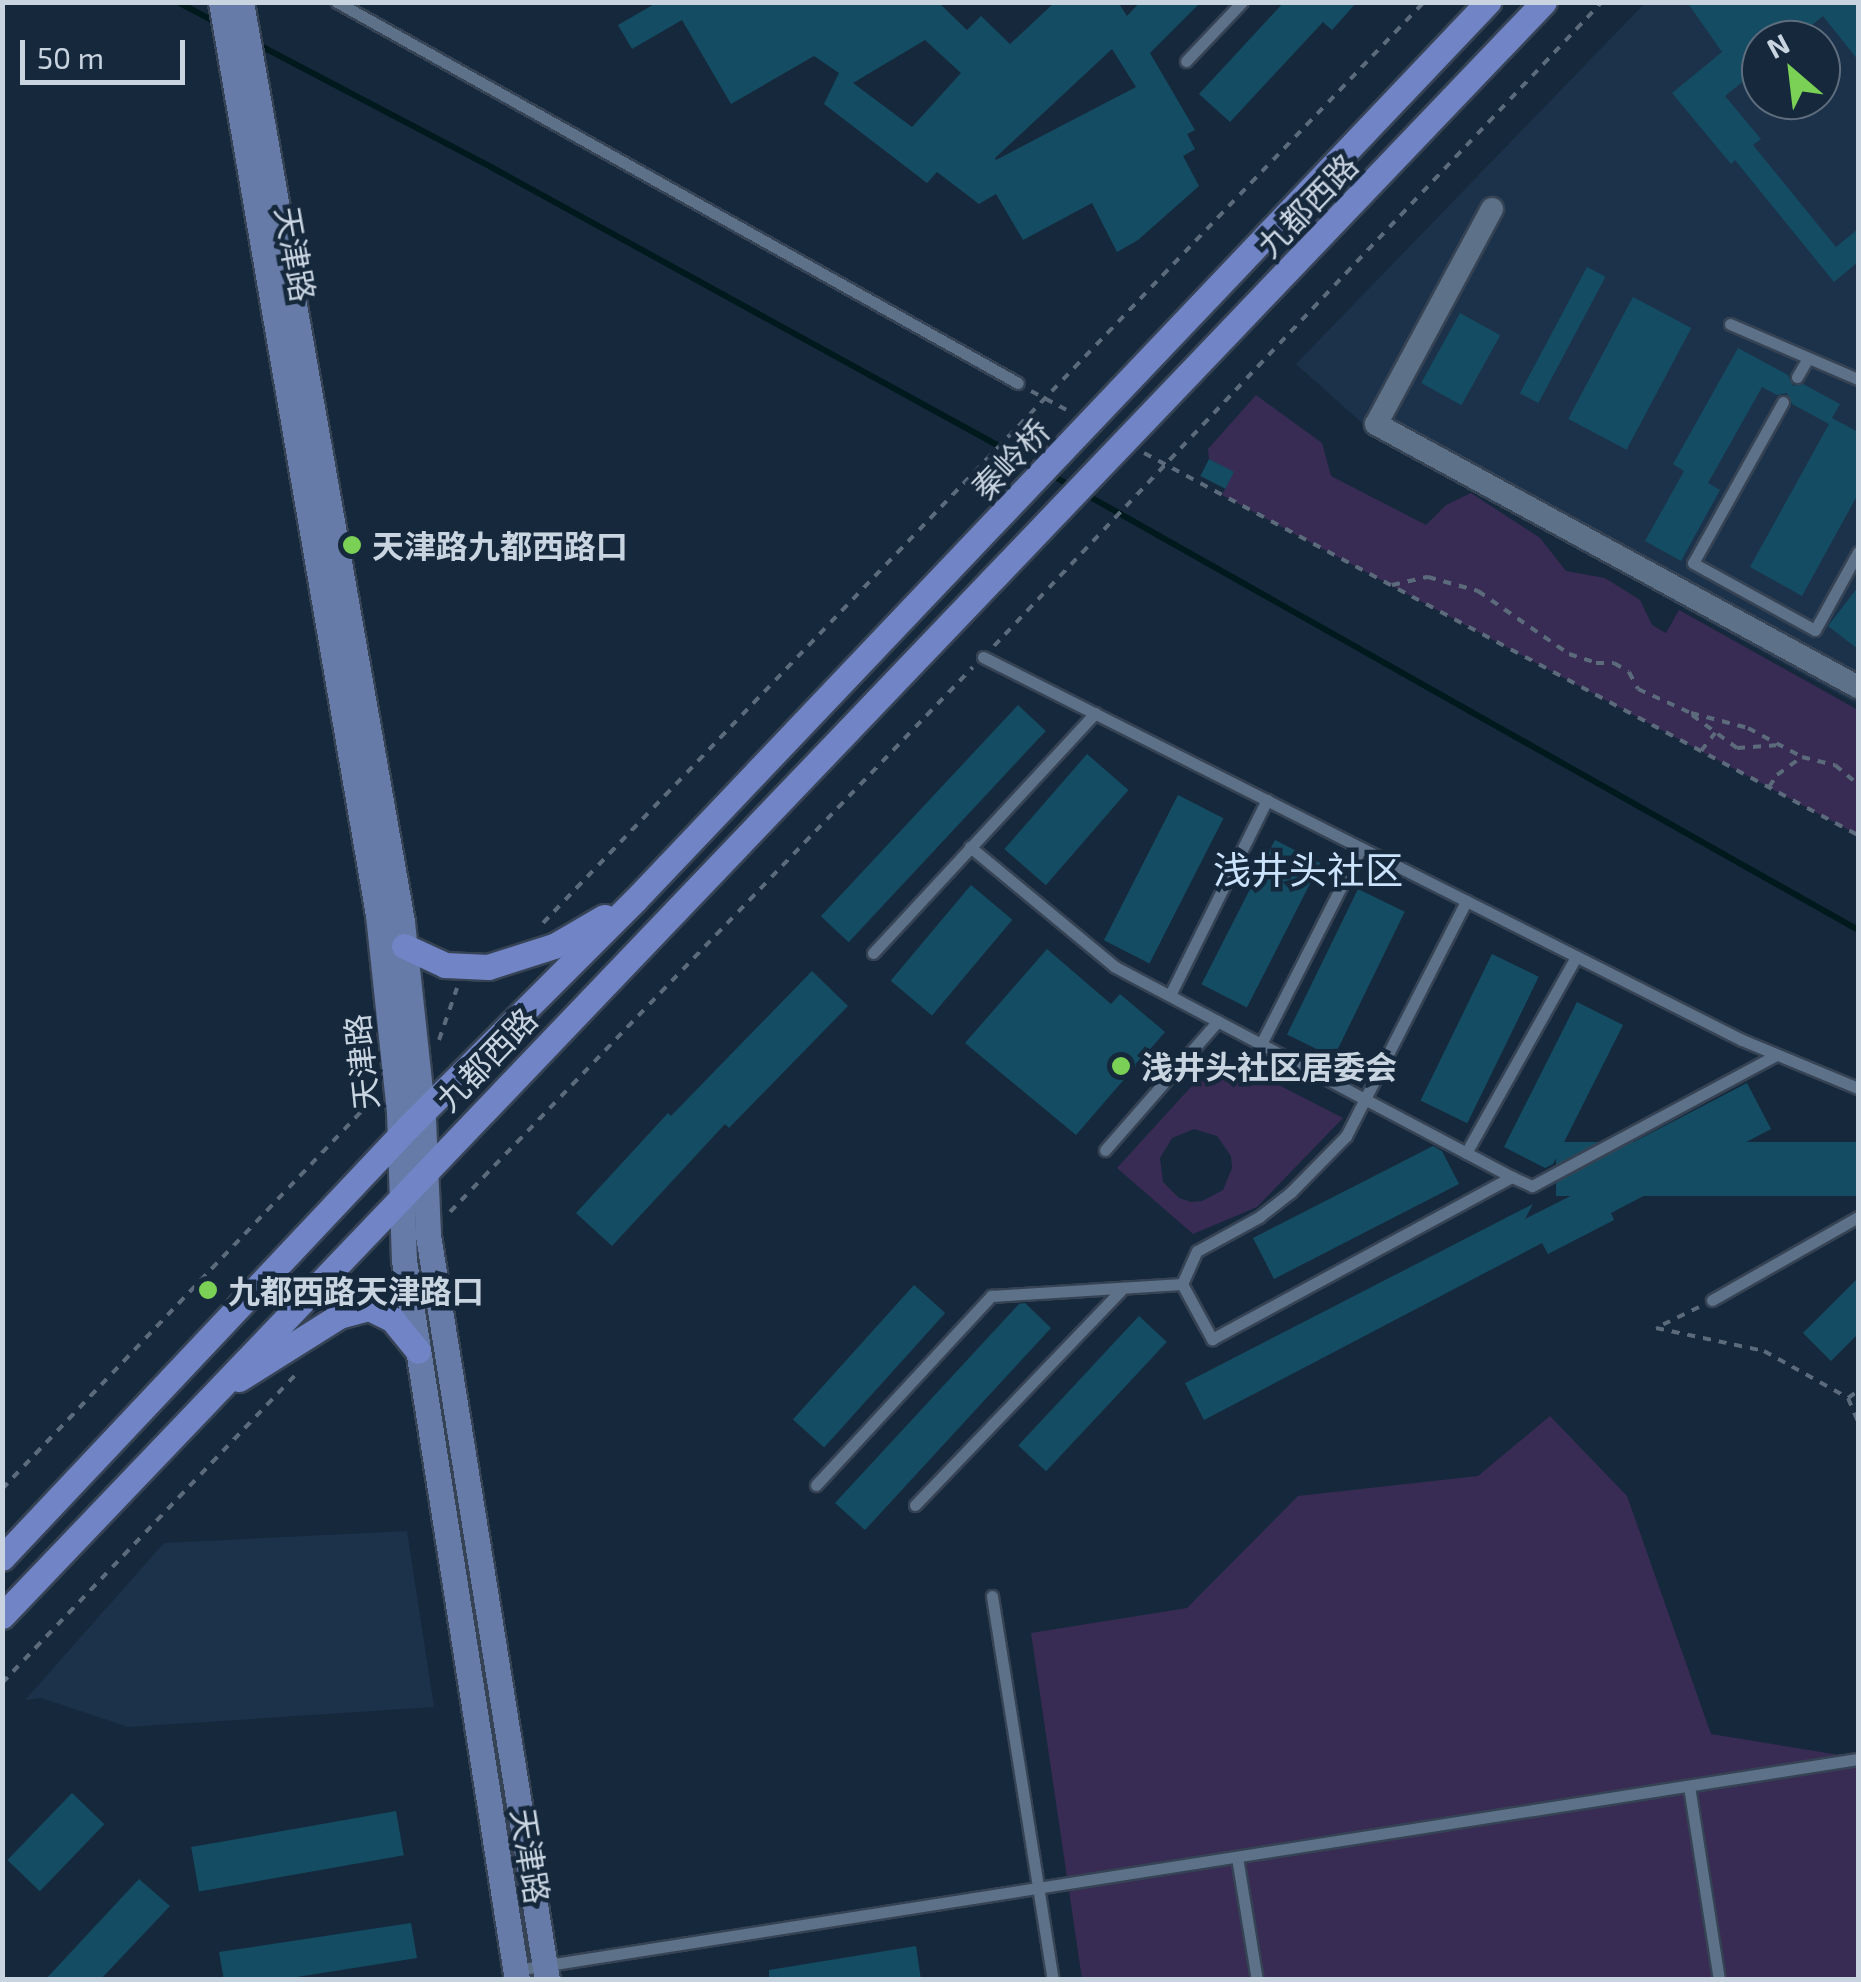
<!DOCTYPE html>
<meta charset="utf-8">
<style>
body{margin:0}
#map{position:relative;width:1861px;height:1982px;overflow:hidden;background:#16283b;font-family:"Exo 2","Noto Sans SC",sans-serif}
div>[style]{position:absolute}
.built>*{inset:0;background:#1b324a}
.green>*{inset:0;background:#382c54}
.stream>*{height:6px;margin:-3px;padding:0 3px;transform-origin:3px;border-radius:3px;background:#00191c}
.building>*{inset:0;background:#144d63;transform-origin:0 0}
.path>*{height:4px;margin-top:-2px;transform-origin:0;background:repeating-linear-gradient(90deg,#5b6b7b 0 8px,transparent 0 16px)}
.roads{filter:drop-shadow(2px 0 #364354) drop-shadow(-2px 0 #364354) drop-shadow(0 2px #364354) drop-shadow(0 -2px #364354)}
.lane>*{height:11px;margin:-5.5px;padding:0 5.5px;transform-origin:5.5px;border-radius:5.5px;background:#5d7289}
.street>*{height:22px;margin:-11px;padding:0 11px;transform-origin:11px;border-radius:11px;background:#5d7289}
.secondary>*{height:25px;margin:-12.5px;padding:0 12.5px;transform-origin:12.5px;border-radius:12.5px;background:#667ba7}
.primary>*{height:25px;margin:-12.5px;padding:0 12.5px;transform-origin:12.5px;border-radius:12.5px;background:#7084c6}
.dots>*{width:28px;height:28px;translate:-50% -50%;box-sizing:border-box;border:5px solid #16283b;border-radius:50%}
span{translate:-50% -50%;white-space:nowrap;text-align:center;line-height:1.15;-webkit-text-stroke:9px #16283b;paint-order:stroke}
.street-label{font-size:32px;color:#c9d4e1}
.poi-label{font-size:32px;color:#c9d4e1;font-weight:700}
.left{translate:0 -50%;text-align:left}
.quarter-label{font-size:38px;color:#cbe3fc}
.frame{position:absolute;inset:0;border:5px solid #c9d4e1;pointer-events:none}
.north{position:absolute;left:1741px;top:20px;width:100px;height:100px;box-sizing:border-box;background:#16283b;border:2px solid #5e6d7d;border-radius:50%;rotate:332deg;font-size:28px;font-weight:700;line-height:40px;text-align:center;color:#c9d4e1}
.north::after{content:'';display:block;margin:auto;width:35px;height:45px;background:#7bd156;clip-path:polygon(50% 0,100% 100%,50% 72%,0 100%)}
.scale{position:absolute;left:20px;top:40px;width:165px;height:45px;box-sizing:border-box;border:5px solid #c9d4e1;border-top:0;padding-left:12px;font-size:30px;line-height:35px;white-space:nowrap;color:#c9d4e1;-webkit-text-stroke:8px #16283b;paint-order:stroke}
</style>
<div id="map">
<div class="built">
<div style="clip-path:polygon(evenodd,1645px 3px,1858px 3px,1858px 705px,1380px 439px,1296px 364px,1645px 3px,1761px 40px,1821px 40px,1821px 100px,1761px 100px,1761px 40px)"></div>
<div style="clip-path:polygon(407px 1531px,434px 1707px,128px 1727px,41px 1698px,25px 1700px,164px 1543px)"></div>
</div>
<div class="green">
<div style="clip-path:polygon(1256px 395px,1322px 443px,1331px 476px,1426px 525px,1446px 505px,1471px 493px,1540px 538px,1566px 571px,1605px 578px,1640px 600px,1652px 625px,1666px 633px,1679px 610px,1858px 710px,1858px 835px,1222px 495px,1233px 472px,1209px 459px,1208px 449px)"></div>
<div style="clip-path:polygon(evenodd,1220px 1055px,1343px 1118px,1257px 1207px,1193px 1234px,1117px 1168px,1220px 1055px,1194px 1129px,1217px 1136px,1231px 1156px,1232px 1168px,1223px 1190px,1202px 1201px,1191px 1202px,1179px 1198px,1163px 1182px,1160px 1158px,1172px 1138px,1194px 1129px)"></div>
<div style="clip-path:polygon(1550px 1416px,1627px 1496px,1711px 1734px,1858px 1758px,1858px 1979px,1082px 1979px,1031px 1633px,1187px 1608px,1298px 1496px,1478px 1476px)"></div>
</div>
<div class="stream">
<div style="left:178px;top:2px;width:44px;rotate:28.3deg"></div>
<div style="left:255px;top:43px;width:267px;rotate:27.7deg"></div>
<div style="left:491px;top:167px;width:625px;rotate:28.78deg"></div>
<div style="left:1050px;top:474px;width:28px;rotate:30deg"></div>
<div style="left:1085px;top:494px;width:887px;rotate:29.42deg"></div>
</div>
<div class="building">
<div style="clip-path:polygon(evenodd,658px 2px,938px 2px,967px 30px,981px 16px,1010px 44px,1055px 2px,1118px 2px,1127px 16px,1140px 2px,1201px 2px,1150px 53px,1195px 130px,1187px 134px,1195px 149px,1183px 156px,1199px 186px,1138px 240px,1117px 252px,1092px 203px,1023px 240px,996px 194px,979px 204px,937px 172px,927px 183px,824px 104px,839px 73px,814px 56px,731px 104px,682px 20px,632px 49px,618px 25px,658px 2px,925px 40px,961px 73px,912px 127px,853px 83px,925px 40px,658px 2px,1112px 49px,1136px 87px,996px 160px,995px 158px,1112px 49px)"></div>
<div style="clip-path:polygon(1284px 2px,1357px 2px,1332px 30px,1323px 22px,1230px 122px,1199px 94px)"></div>
<div style="clip-path:polygon(1687px 2px,1858px 2px,1858px 60px,1823px 16px,1794px 40px,1761px 40px,1761px 67px,1725px 96px,1761px 139px,1753px 145px,1836px 247px,1858px 229px,1858px 262px,1834px 282px,1735px 160px,1731px 164px,1672px 93px,1722px 52px)"></div>
<div style="left:1587px;top:267px;width:21px;height:143px;rotate:28deg"></div>
<div style="left:1633px;top:297px;width:66px;height:138px;rotate:28deg"></div>
<div style="left:1460px;top:313px;width:46px;height:80px;rotate:29deg"></div>
<div style="clip-path:polygon(1738px 348px,1788px 375px,1793px 386px,1803px 384px,1840px 404px,1832px 418px,1858px 432px,1858px 494px,1802px 596px,1750px 567px,1829px 424px,1792px 404px,1787px 393px,1777px 395px,1762px 387px,1708px 483px,1720px 490px,1681px 561px,1645px 541px,1684px 471px,1673px 464px)"></div>
<div style="left:1209px;top:459px;width:28px;height:19px;rotate:27deg"></div>
<div style="clip-path:polygon(1858px 587px,1858px 649px,1828px 626px)"></div>
<div style="left:1018px;top:705px;width:38px;height:289px;rotate:43deg"></div>
<div style="left:1087px;top:754px;width:55px;height:126px;rotate:41deg"></div>
<div style="left:1178px;top:795px;width:51px;height:163px;rotate:27deg"></div>
<div style="left:1275px;top:840px;width:51px;height:162px;rotate:27deg"></div>
<div style="left:971px;top:885px;width:54px;height:125px;rotate:40deg"></div>
<div style="left:1358px;top:889px;width:52px;height:162px;rotate:26deg"></div>
<div style="clip-path:polygon(1047px 949px,1111px 1004px,1120px 994px,1165px 1032px,1076px 1135px,965px 1043px)"></div>
<div style="left:1492px;top:954px;width:52px;height:163px;rotate:26deg"></div>
<div style="clip-path:polygon(812px 971px,848px 1006px,729px 1128px,725px 1124px,612px 1246px,576px 1213px,668px 1113px,671px 1116px)"></div>
<div style="clip-path:polygon(1577px 1002px,1623px 1025px,1553px 1164px,1545px 1168px,1504px 1147px)"></div>
<div style="clip-path:polygon(1747px 1083px,1771px 1129px,1611px 1213px,1614px 1220px,1548px 1254px,1542px 1243px,1204px 1420px,1185px 1383px,1533px 1204px,1525px 1219px,1612px 1175px,1603px 1158px)"></div>
<div style="left:1858px;top:1142px;width:54px;height:302px;rotate:90deg"></div>
<div style="clip-path:polygon(1433px 1146px,1442px 1151px,1459px 1184px,1274px 1279px,1253px 1238px)"></div>
<div style="clip-path:polygon(1858px 1278px,1858px 1334px,1831px 1361px,1803px 1333px)"></div>
<div style="left:914px;top:1285px;width:42px;height:181px;rotate:42deg"></div>
<div style="clip-path:polygon(1025px 1303px,1051px 1328px,865px 1530px,835px 1503px,1019px 1304px)"></div>
<div style="left:1139px;top:1316px;width:38px;height:177px;rotate:43deg"></div>
<div style="left:72px;top:1793px;width:45px;height:93px;rotate:44deg"></div>
<div style="left:396px;top:1811px;width:45px;height:208px;rotate:80deg"></div>
<div style="clip-path:polygon(139px 1879px,170px 1906px,100px 1980px,45px 1980px)"></div>
<div style="clip-path:polygon(411px 1923px,417px 1958px,278px 1980px,224px 1980px,219px 1952px)"></div>
<div style="clip-path:polygon(916px 1946px,921px 1980px,769px 1980px,769px 1970px)"></div>
</div>
<div class="path">
<div style="left:1031px;top:391px;width:40px;rotate:28deg"></div>
<div style="left:1144px;top:453px;width:810px;rotate:28.15deg"></div>
<div style="left:1392px;top:585px;width:37px;rotate:-13deg"></div>
<div style="left:1428px;top:577px;width:52px;rotate:15.6deg"></div>
<div style="left:1478px;top:591px;width:111px;rotate:34.7deg"></div>
<div style="left:1569px;top:654px;width:28px;rotate:18deg"></div>
<div style="left:1596px;top:663px;width:18px"></div>
<div style="left:1614px;top:663px;width:17px;rotate:31deg"></div>
<div style="left:1629px;top:672px;width:19px;rotate:62deg"></div>
<div style="left:1638px;top:689px;width:58px;rotate:24.4deg"></div>
<div style="left:1691px;top:713px;width:59px;rotate:14.7deg"></div>
<div style="left:1748px;top:728px;width:61px;rotate:28.2deg"></div>
<div style="left:1802px;top:757px;width:34px;rotate:14deg"></div>
<div style="left:1835px;top:765px;width:30px;rotate:40deg"></div>
<div style="left:994px;top:646px;width:886px;rotate:-46.65deg"></div>
<div style="left:1692px;top:715px;width:56px;rotate:36.3deg"></div>
<div style="left:1737px;top:748px;width:39px;rotate:-4deg"></div>
<div style="left:1701px;top:751px;width:23px;rotate:-52deg"></div>
<div style="left:1769px;top:787px;width:14px;rotate:-56deg"></div>
<div style="left:1777px;top:775px;width:31px;rotate:-36deg"></div>
<div style="left:543px;top:923px;width:1275px;rotate:-46.27deg"></div>
<div style="left:439px;top:1040px;width:55px;rotate:-70.9deg"></div>
<div style="left:450px;top:1212px;width:755px;rotate:-46.18deg"></div>
<div style="left:1699px;top:1307px;width:48px;rotate:154deg"></div>
<div style="left:1656px;top:1328px;width:110px;rotate:12deg"></div>
<div style="left:1764px;top:1351px;width:96px;rotate:29.2deg"></div>
<div style="left:1848px;top:1398px;width:12px;rotate:-35deg"></div>
<div style="left:1848px;top:1398px;width:26px;rotate:67deg"></div>
<div style="left:2px;top:1489px;width:541px;rotate:-46.42deg"></div>
<div style="left:2px;top:1683px;width:431px;rotate:-46.4deg"></div>
</div>
<div class="roads">
<div class="lane">
<div style="left:337px;top:2px;width:780px;rotate:29.23deg"></div>
<div style="left:1186px;top:61px;width:81px;rotate:-46.5deg"></div>
<div style="left:1730px;top:324px;width:139px;rotate:23.3deg"></div>
<div style="left:1797px;top:377px;width:22px;rotate:-60deg"></div>
<div style="left:1783px;top:402px;width:184px;rotate:119.2deg"></div>
<div style="left:1693px;top:563px;width:139px;rotate:28.8deg"></div>
<div style="left:1815px;top:630px;width:89px;rotate:-61.1deg"></div>
<div style="left:983px;top:657px;width:850px;rotate:26.78deg"></div>
<div style="left:1742px;top:1040px;width:126px;rotate:22.5deg"></div>
<div style="left:873px;top:953px;width:327px;rotate:-47.2deg"></div>
<div style="left:1170px;top:995px;width:218px;rotate:-63.6deg"></div>
<div style="left:1261px;top:1044px;width:220px;rotate:-63deg"></div>
<div style="left:1105px;top:1150px;width:171px;rotate:-48.8deg"></div>
<div style="left:1466px;top:1153px;width:225px;rotate:-60.7deg"></div>
<div style="left:1512px;top:1177px;width:22px;rotate:24deg"></div>
<div style="left:1532px;top:1186px;width:277px;rotate:-28.2deg"></div>
<div style="left:1182px;top:1284px;width:36px;rotate:-66deg"></div>
<div style="left:1197px;top:1251px;width:71px;rotate:-28.7deg"></div>
<div style="left:1259px;top:1217px;width:41px;rotate:-38deg"></div>
<div style="left:1291px;top:1192px;width:78px;rotate:-45.5deg"></div>
<div style="left:1346px;top:1136px;width:264px;rotate:-62.9deg"></div>
<div style="left:1712px;top:1300px;width:168px;rotate:-29.6deg"></div>
<div style="left:816px;top:1485px;width:258px;rotate:-47.2deg"></div>
<div style="left:991px;top:1296px;width:191px;rotate:-3.6deg"></div>
<div style="left:1182px;top:1284px;width:63px;rotate:61.4deg"></div>
<div style="left:1212px;top:1339px;width:341px;rotate:-28.4deg"></div>
<div style="left:1512px;top:1177px;width:450px;rotate:-152.1deg"></div>
<div style="left:1114px;top:966px;width:187px;rotate:-140.4deg"></div>
<div style="left:915px;top:1505px;width:301px;rotate:-46.2deg"></div>
<div style="left:992px;top:1596px;width:389px;rotate:81deg"></div>
<div style="left:1689px;top:1786px;width:196px;rotate:81.2deg"></div>
<div style="left:1237px;top:1857px;width:125px;rotate:80.8deg"></div>
<div style="left:516px;top:1970px;width:1358px;rotate:-8.94deg"></div>
</div>
<div class="street">
<div style="left:1492px;top:209px;width:244px;rotate:118.3deg"></div>
<div style="left:1376px;top:424px;width:549px;rotate:28.62deg"></div>
</div>
<div class="secondary">
<div style="left:221px;top:2px;width:926px;rotate:80.24deg"></div>
<div style="left:378px;top:915px;width:197px;rotate:83.9deg"></div>
<div style="left:399px;top:1111px;width:149px;rotate:88.1deg"></div>
<div style="left:404px;top:1260px;width:729px;rotate:81.08deg"></div>
<div style="left:241px;top:2px;width:934px;rotate:80.07deg"></div>
<div style="left:402px;top:922px;width:198px;rotate:83.9deg"></div>
<div style="left:423px;top:1119px;width:116px;rotate:87.5deg"></div>
<div style="left:428px;top:1235px;width:754px;rotate:80.92deg"></div>
</div>
<div class="primary">
<div style="left:404px;top:946px;width:45px;rotate:24.9deg"></div>
<div style="left:445px;top:965px;width:43px;rotate:2.7deg"></div>
<div style="left:488px;top:967px;width:69px;rotate:-17.7deg"></div>
<div style="left:554px;top:946px;width:58px;rotate:-30.1deg"></div>
<div style="left:239px;top:1379px;width:118px;rotate:-32.2deg"></div>
<div style="left:339px;top:1316px;width:31px;rotate:-15deg"></div>
<div style="left:369px;top:1308px;width:25px;rotate:26deg"></div>
<div style="left:392px;top:1319px;width:41px;rotate:50.9deg"></div>
<div style="left:2px;top:1558px;width:592px;rotate:-46.71deg"></div>
<div style="left:408px;top:1127px;width:321px;rotate:-45deg"></div>
<div style="left:635px;top:900px;width:1239px;rotate:-46.47deg"></div>
<div style="left:2px;top:1616px;width:2232px;rotate:-46.31deg"></div>
</div>
</div>
<div class="dots">
<div style="left:352px;top:545px;background:#7bd156"></div>
<div style="left:1121px;top:1066px;background:#7bd156"></div>
<div style="left:208px;top:1290px;background:#7bd156"></div>
</div>
<div class="street-label">
<span style="left:1307px;top:205px;rotate:-46deg">九都西路</span>
<span style="left:296px;top:254px;rotate:80deg">天津路</span>
<span style="left:1010px;top:459px;rotate:-46deg">秦岭桥</span>
<span style="left:486px;top:1059px;rotate:-46deg">九都西路</span>
<span style="left:361px;top:1062px;rotate:-96deg">天津路</span>
<span style="left:531px;top:1856px;rotate:81deg">天津路</span>
</div>
<div class="poi-label">
<span class="left" style="left:372px;top:545px">天津路九都西路口</span>
<span class="left" style="left:1141px;top:1066px">浅井头社区居委会</span>
<span class="left" style="left:228px;top:1290px">九都西路天津路口</span>
</div>
<div class="quarter-label">
<span style="left:1308px;top:870px">浅井头社区</span>
</div>
<div class="frame"></div>
<div class="north">N</div>
<div class="scale">50 m</div>
</div>
